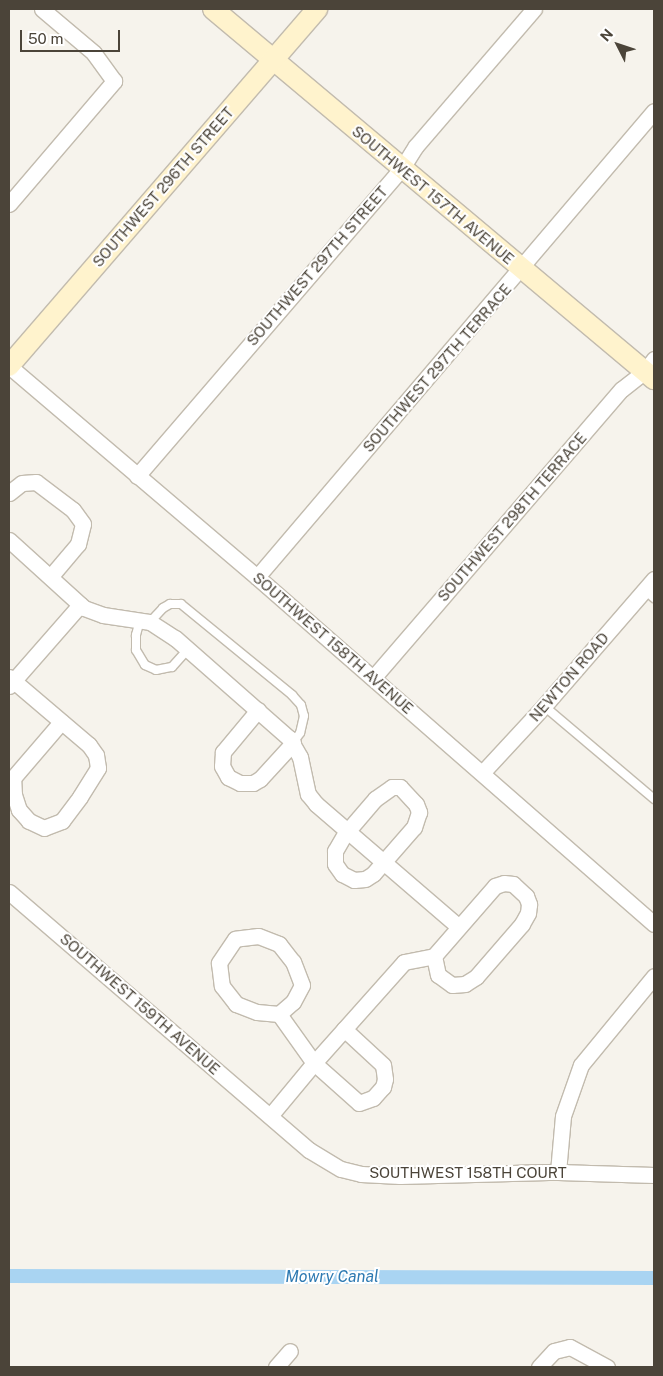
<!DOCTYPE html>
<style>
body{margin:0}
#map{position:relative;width:663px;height:1376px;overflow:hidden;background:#f6f3ec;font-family:"Public Sans",sans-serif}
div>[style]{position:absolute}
.canal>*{height:14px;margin:-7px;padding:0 7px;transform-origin:7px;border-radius:7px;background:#a9d4f2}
.roads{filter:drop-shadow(1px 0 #c2bbae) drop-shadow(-1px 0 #c2bbae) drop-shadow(0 1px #c2bbae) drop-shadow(0 -1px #c2bbae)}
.lane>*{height:8px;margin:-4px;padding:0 4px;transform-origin:4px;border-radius:4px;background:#fff}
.street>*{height:15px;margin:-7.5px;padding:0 7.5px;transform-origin:7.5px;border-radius:7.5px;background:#fff}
.secondary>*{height:20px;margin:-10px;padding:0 10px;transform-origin:10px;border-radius:10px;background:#fff3cd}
span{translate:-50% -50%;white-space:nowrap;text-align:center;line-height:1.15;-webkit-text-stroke:4px #fff;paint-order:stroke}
.street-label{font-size:15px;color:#4b4439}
.water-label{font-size:16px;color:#2e7ab2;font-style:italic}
.frame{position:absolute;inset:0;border:10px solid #4b4439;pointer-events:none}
.north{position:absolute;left:593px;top:20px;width:50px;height:50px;-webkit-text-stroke:4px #fff;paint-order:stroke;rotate:311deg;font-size:14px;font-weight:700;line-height:20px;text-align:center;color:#4b4439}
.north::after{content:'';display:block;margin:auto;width:18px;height:22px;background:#4b4439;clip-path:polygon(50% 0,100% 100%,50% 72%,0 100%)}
.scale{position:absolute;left:20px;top:30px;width:100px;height:22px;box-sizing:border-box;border:2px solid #4b4439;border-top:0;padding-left:6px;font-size:15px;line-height:18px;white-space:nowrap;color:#4b4439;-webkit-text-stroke:4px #fff;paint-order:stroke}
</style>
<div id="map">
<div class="canal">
<div style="left:9px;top:1276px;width:645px;rotate:0.18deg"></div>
</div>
<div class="roads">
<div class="lane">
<div style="left:645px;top:590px;width:12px;rotate:42deg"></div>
<div style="left:140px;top:620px;width:16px;rotate:105deg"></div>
<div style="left:136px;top:635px;width:15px;rotate:90deg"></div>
<div style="left:136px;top:650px;width:17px;rotate:59deg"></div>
<div style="left:145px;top:665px;width:12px;rotate:24deg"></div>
<div style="left:156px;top:670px;width:16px;rotate:-11deg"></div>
<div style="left:172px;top:667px;width:24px;rotate:-48deg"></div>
<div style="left:150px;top:622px;width:19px;rotate:-47deg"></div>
<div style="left:163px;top:608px;width:8px;rotate:-30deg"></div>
<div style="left:170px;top:604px;width:11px"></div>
<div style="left:181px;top:604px;width:144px;rotate:39.3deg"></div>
<div style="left:292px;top:695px;width:13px;rotate:48deg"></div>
<div style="left:301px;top:705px;width:11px;rotate:75deg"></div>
<div style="left:304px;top:716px;width:17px;rotate:103deg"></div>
<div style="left:300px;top:733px;width:12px;rotate:125deg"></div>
<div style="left:544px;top:706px;width:144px;rotate:40.2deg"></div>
</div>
<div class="street">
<div style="left:9px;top:204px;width:162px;rotate:-49.5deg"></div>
<div style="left:114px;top:81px;width:34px;rotate:-126deg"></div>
<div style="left:94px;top:53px;width:68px;rotate:-139.8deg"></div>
<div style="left:9px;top:366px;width:326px;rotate:40.4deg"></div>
<div style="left:257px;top:577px;width:527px;rotate:41.16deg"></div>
<div style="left:137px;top:476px;width:406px;rotate:-49.3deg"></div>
<div style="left:402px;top:168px;width:26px;rotate:-58deg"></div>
<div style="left:416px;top:146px;width:181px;rotate:-49.3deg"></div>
<div style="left:9px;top:493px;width:16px;rotate:-38deg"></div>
<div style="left:22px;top:483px;width:14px;rotate:-4deg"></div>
<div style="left:36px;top:482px;width:46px;rotate:37.1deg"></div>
<div style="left:73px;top:510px;width:17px;rotate:54deg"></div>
<div style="left:83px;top:524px;width:21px;rotate:104deg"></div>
<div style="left:78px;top:544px;width:43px;rotate:130.3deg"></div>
<div style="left:9px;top:540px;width:101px;rotate:42.2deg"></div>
<div style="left:84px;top:608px;width:20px;rotate:20deg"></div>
<div style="left:103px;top:615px;width:48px;rotate:8.5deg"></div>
<div style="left:150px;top:622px;width:30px;rotate:33deg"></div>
<div style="left:175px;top:638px;width:152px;rotate:41.3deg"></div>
<div style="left:289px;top:738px;width:22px;rotate:60deg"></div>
<div style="left:300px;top:757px;width:38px;rotate:78deg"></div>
<div style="left:308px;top:794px;width:13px;rotate:51deg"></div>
<div style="left:316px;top:804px;width:187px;rotate:40.7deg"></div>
<div style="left:257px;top:577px;width:612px;rotate:-49.57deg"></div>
<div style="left:9px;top:677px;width:105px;rotate:40.4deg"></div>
<div style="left:89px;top:745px;width:12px;rotate:55deg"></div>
<div style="left:96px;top:755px;width:13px;rotate:81deg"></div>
<div style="left:98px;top:768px;width:34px;rotate:122deg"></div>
<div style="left:80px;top:797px;width:30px;rotate:127deg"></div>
<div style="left:62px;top:821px;width:19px;rotate:159deg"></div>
<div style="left:44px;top:828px;width:17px;rotate:-155deg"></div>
<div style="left:29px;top:821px;width:15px;rotate:-132deg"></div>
<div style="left:19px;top:810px;width:16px;rotate:-108deg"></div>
<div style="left:14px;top:795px;width:17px;rotate:-93deg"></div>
<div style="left:13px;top:778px;width:74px;rotate:-49.4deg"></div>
<div style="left:373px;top:678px;width:381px;rotate:-49.3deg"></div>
<div style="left:622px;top:389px;width:29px;rotate:-38deg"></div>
<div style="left:645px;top:371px;width:15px;rotate:-53deg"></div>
<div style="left:9px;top:686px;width:108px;rotate:-48.8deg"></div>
<div style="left:258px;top:710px;width:55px;rotate:129.8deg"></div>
<div style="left:223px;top:752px;width:14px;rotate:94deg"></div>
<div style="left:222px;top:766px;width:13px;rotate:61deg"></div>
<div style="left:228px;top:777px;width:13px;rotate:27deg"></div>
<div style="left:240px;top:783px;width:13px"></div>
<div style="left:253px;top:783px;width:8px;rotate:-30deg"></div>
<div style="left:260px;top:779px;width:49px;rotate:-47.5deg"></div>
<div style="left:482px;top:773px;width:91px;rotate:-47.2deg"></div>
<div style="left:544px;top:706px;width:168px;rotate:-49.1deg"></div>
<div style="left:392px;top:787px;width:8px"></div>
<div style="left:400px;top:787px;width:23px;rotate:47deg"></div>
<div style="left:416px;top:804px;width:9px;rotate:69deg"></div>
<div style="left:419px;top:812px;width:16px;rotate:108deg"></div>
<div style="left:414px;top:827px;width:62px;rotate:131.1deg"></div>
<div style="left:373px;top:874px;width:9px;rotate:148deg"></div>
<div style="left:365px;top:879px;width:11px;rotate:175deg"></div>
<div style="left:354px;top:880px;width:13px;rotate:-153deg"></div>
<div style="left:342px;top:874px;width:12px;rotate:-125deg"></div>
<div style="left:335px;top:864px;width:13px;rotate:-90deg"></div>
<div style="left:335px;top:851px;width:20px;rotate:-60deg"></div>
<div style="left:345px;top:834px;width:46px;rotate:-49.4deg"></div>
<div style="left:375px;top:799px;width:21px;rotate:-35deg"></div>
<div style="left:9px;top:892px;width:396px;rotate:40.7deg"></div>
<div style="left:309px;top:1150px;width:37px;rotate:31deg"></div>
<div style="left:341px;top:1169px;width:21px;rotate:14deg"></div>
<div style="left:361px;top:1174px;width:39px;rotate:3deg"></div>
<div style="left:400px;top:1176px;width:158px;rotate:-1.5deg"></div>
<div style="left:558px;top:1172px;width:96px;rotate:1.8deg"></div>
<div style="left:279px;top:1014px;width:18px;rotate:-41deg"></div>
<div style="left:293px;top:1002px;width:19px;rotate:-62deg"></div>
<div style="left:302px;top:985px;width:25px;rotate:-111deg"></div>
<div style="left:293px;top:962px;width:23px;rotate:-128deg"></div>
<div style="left:279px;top:944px;width:22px;rotate:-159deg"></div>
<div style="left:258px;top:936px;width:23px;rotate:173deg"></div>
<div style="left:235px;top:939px;width:29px;rotate:124deg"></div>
<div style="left:219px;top:963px;width:23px;rotate:83deg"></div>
<div style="left:222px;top:986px;width:23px;rotate:52deg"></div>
<div style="left:236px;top:1004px;width:22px;rotate:21deg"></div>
<div style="left:257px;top:1012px;width:22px;rotate:5deg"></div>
<div style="left:279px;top:1014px;width:60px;rotate:54.5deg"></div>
<div style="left:314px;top:1063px;width:60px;rotate:41.6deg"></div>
<div style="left:359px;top:1103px;width:15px;rotate:-20deg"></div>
<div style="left:373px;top:1098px;width:15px;rotate:-48deg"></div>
<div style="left:383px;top:1087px;width:8px;rotate:-76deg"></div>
<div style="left:385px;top:1079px;width:14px;rotate:-98deg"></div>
<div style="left:383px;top:1065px;width:53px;rotate:-137.3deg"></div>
<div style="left:270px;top:1116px;width:69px;rotate:-50.3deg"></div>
<div style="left:314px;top:1063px;width:135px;rotate:-48.3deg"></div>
<div style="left:404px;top:962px;width:31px;rotate:-11deg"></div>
<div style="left:434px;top:956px;width:93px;rotate:-48.9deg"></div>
<div style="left:495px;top:886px;width:9px;rotate:-18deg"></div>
<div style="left:504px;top:883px;width:9px;rotate:6deg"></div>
<div style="left:513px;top:884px;width:18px;rotate:43deg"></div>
<div style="left:526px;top:896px;width:9px;rotate:69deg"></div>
<div style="left:529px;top:904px;width:9px;rotate:96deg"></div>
<div style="left:528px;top:913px;width:13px;rotate:119deg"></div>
<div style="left:522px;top:924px;width:70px;rotate:131deg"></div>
<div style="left:476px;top:977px;width:13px;rotate:148deg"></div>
<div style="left:465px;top:984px;width:13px;rotate:176deg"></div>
<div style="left:452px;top:985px;width:17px;rotate:-144deg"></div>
<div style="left:438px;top:975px;width:19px;rotate:-102deg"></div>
<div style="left:558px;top:1172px;width:56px;rotate:-84.9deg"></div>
<div style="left:563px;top:1116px;width:54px;rotate:-70.6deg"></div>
<div style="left:581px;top:1065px;width:115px;rotate:-50.6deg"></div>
<div style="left:276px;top:1367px;width:21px;rotate:-49deg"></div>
<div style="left:539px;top:1367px;width:22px;rotate:-47deg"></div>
<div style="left:554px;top:1351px;width:16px;rotate:-14deg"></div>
<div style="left:570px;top:1347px;width:42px;rotate:28.4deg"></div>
</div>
<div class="secondary">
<div style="left:213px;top:9px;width:576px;rotate:40deg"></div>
<div style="left:9px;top:366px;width:472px;rotate:-49.2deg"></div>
</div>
</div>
<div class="street-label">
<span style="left:163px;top:187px;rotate:-49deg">SOUTHWEST 296TH STREET</span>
<span style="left:433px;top:195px;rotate:40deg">SOUTHWEST 157TH AVENUE</span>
<span style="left:317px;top:266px;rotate:-49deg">SOUTHWEST 297TH STREET</span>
<span style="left:437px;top:368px;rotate:-49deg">SOUTHWEST 297TH TERRACE</span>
<span style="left:512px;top:517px;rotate:-49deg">SOUTHWEST 298TH TERRACE</span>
<span style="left:333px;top:643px;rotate:41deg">SOUTHWEST 158TH AVENUE</span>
<span style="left:569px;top:677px;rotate:-49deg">NEWTON ROAD</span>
<span style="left:140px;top:1004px;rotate:41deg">SOUTHWEST 159TH AVENUE</span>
<span style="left:468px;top:1173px">SOUTHWEST 158TH COURT</span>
</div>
<div class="water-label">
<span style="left:332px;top:1277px">Mowry Canal</span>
</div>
<div class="frame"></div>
<div class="north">N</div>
<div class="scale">50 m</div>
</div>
